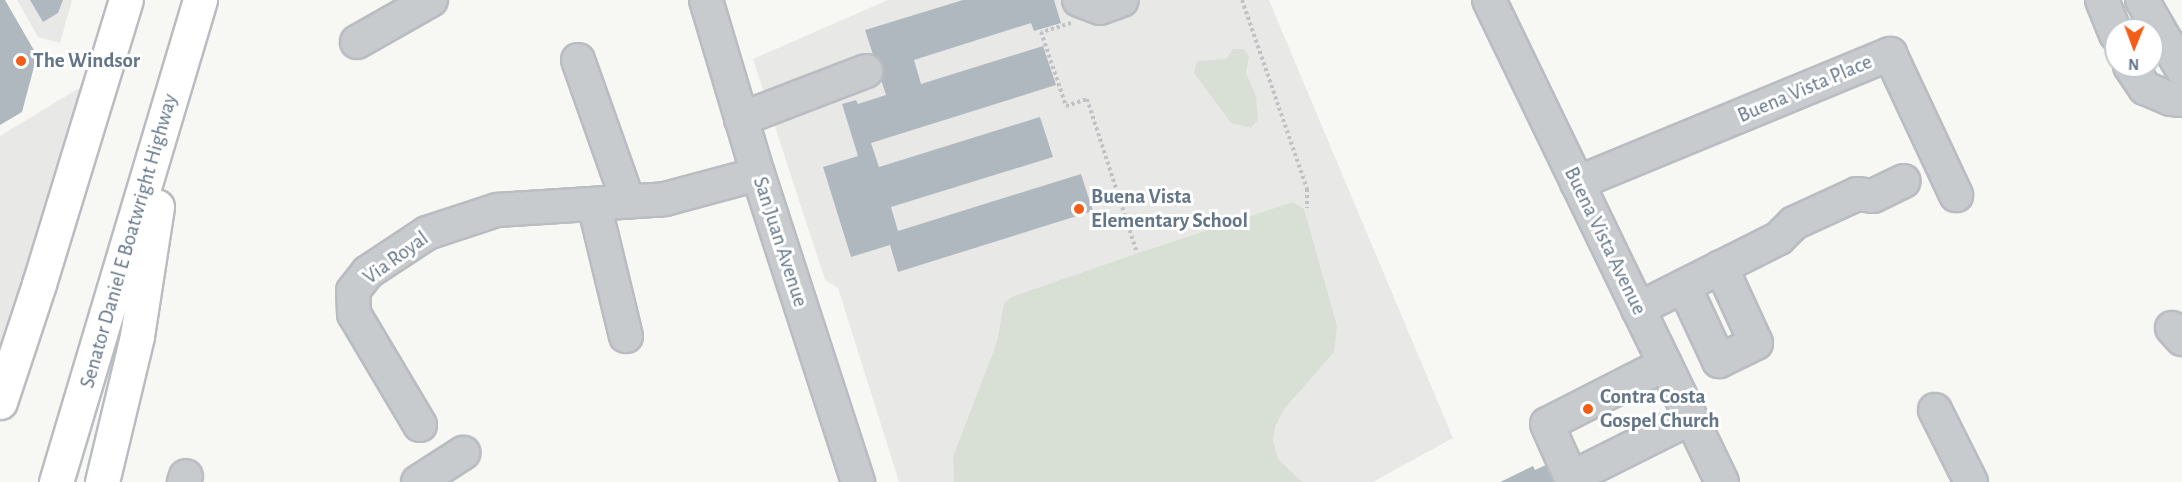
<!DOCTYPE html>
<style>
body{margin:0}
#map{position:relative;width:2182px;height:482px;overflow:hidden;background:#f7f8f4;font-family:"Alegreya Sans",sans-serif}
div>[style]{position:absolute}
.built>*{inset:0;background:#e8e9e7}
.green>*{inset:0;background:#d8e0d5}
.building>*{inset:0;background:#b0b8bf}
.path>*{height:4px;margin-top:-2px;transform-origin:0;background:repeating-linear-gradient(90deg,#c0c2c5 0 3px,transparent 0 6px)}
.roads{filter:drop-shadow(2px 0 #b9bcc0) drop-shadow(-2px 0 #b9bcc0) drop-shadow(0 2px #b9bcc0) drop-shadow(0 -2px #b9bcc0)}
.minor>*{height:32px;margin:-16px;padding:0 16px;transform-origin:16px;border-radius:16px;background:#c7cbce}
.highway>*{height:33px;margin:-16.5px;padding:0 16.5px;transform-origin:16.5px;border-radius:16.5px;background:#fff}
.dots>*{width:16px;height:16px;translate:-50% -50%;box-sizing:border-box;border:3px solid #fff;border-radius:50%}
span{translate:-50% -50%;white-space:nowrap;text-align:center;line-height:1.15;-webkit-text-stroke:6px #fff;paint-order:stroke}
.poi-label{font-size:21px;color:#637588;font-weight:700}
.left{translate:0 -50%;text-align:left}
.street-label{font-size:21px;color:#637588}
.north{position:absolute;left:2104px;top:18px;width:60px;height:60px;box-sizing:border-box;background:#fff;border:2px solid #c1c8cf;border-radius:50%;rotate:181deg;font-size:16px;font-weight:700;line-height:24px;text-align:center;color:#637588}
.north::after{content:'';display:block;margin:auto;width:21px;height:27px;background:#f45d17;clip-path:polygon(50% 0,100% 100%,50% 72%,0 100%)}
</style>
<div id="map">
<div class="built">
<div style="clip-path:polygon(17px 0,72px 0,60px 43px,38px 37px)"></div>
<div style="clip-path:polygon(888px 0,1269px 0,1453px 438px,1373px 482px,899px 482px,838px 288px,825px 280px,753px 59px)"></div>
<div style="clip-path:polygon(104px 73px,0 357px,0 136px)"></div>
</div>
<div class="green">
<div style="clip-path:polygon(1233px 49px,1244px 49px,1249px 56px,1246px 73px,1256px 96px,1258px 120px,1251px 128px,1231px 123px,1194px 73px,1197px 61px,1223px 59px,1227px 58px)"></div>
<div style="clip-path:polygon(1293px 202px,1304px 209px,1337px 326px,1334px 352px,1284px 409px,1275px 427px,1273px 441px,1278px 459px,1302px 482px,954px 482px,953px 457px,997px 342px,1004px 303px,1012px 297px,1141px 252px)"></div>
</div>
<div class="building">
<div style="clip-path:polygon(0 0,5px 0,35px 52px,44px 55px,41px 69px,34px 67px,22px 112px,0 125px)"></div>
<div style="clip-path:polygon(30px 0,63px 0,58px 13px,43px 22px)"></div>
<div style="clip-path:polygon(963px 0,1054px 0,1061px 23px,1034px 31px,1031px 23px,914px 60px,921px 84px,1043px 46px,1056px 85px,871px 143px,879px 167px,1040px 117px,1053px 157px,891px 207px,898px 231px,1081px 174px,1093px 211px,898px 272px,890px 245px,851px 257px,823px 167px,858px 156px,842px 104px,856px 100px,858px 104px,886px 95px,865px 30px)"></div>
<div style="clip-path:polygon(1548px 464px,1556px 482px,1500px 482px,1533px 466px,1535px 470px)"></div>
</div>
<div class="path">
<div style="left:1242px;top:0;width:200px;rotate:71deg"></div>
<div style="left:1307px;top:189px;width:19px;rotate:90deg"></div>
<div style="left:1071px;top:23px;width:31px;rotate:163deg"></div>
<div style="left:1041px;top:32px;width:78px;rotate:71.3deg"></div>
<div style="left:1066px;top:106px;width:22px;rotate:-18deg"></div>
<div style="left:1087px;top:99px;width:159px;rotate:72deg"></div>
</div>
<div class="roads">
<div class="minor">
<div style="left:706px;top:0;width:182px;rotate:73.4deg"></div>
<div style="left:758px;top:174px;width:324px;rotate:72deg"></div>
<div style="left:1079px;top:0;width:22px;rotate:21deg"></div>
<div style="left:1100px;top:8px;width:23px;rotate:-20deg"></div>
<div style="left:1489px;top:0;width:535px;rotate:64.2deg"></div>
<div style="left:2102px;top:0;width:37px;rotate:68deg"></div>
<div style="left:2142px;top:0;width:80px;rotate:59.9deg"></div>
<div style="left:357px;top:42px;width:85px;rotate:-29.6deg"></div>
<div style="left:578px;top:60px;width:150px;rotate:70.5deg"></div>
<div style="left:2130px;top:66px;width:27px;rotate:56deg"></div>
<div style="left:2145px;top:88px;width:28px;rotate:23deg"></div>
<div style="left:2171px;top:99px;width:11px;rotate:5deg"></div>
<div style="left:741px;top:119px;width:134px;rotate:-21deg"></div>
<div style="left:1577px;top:183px;width:339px;rotate:-22.4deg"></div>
<div style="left:1890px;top:54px;width:156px;rotate:64.9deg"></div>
<div style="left:594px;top:204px;width:136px;rotate:76.4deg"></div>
<div style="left:1684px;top:286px;width:83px;rotate:65deg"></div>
<div style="left:1719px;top:361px;width:41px;rotate:-25.9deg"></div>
<div style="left:1756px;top:343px;width:84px;rotate:-114.7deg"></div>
<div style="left:1638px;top:309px;width:158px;rotate:-26.7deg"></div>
<div style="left:1779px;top:238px;width:21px;rotate:-45deg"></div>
<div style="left:1794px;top:223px;width:69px;rotate:-24.7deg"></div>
<div style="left:1857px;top:194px;width:16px;rotate:7deg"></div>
<div style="left:1873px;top:196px;width:34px;rotate:-26deg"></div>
<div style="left:2172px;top:328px;width:15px;rotate:48deg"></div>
<div style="left:1665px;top:364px;width:132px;rotate:153deg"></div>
<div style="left:1547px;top:424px;width:59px;rotate:66deg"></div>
<div style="left:1571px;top:478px;width:134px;rotate:-26.6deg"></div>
<div style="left:1935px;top:410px;width:80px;rotate:63.4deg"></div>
<div style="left:420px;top:425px;width:129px;rotate:-120.7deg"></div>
<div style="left:354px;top:314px;width:23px;rotate:-92deg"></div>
<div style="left:353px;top:291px;width:24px;rotate:-52deg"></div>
<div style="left:368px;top:272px;width:71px;rotate:-33.5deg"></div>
<div style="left:427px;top:233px;width:74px;rotate:-18.2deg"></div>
<div style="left:497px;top:210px;width:168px;rotate:-3.7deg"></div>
<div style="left:665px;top:199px;width:96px;rotate:-15deg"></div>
<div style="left:184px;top:482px;width:6px;rotate:-72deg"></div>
<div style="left:418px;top:482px;width:54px;rotate:-32.8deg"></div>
</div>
<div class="highway">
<div style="left:0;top:402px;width:124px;rotate:-71.7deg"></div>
<div style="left:39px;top:284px;width:297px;rotate:-73deg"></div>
<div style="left:56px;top:482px;width:503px;rotate:-73.37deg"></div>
<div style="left:102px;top:482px;width:150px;rotate:-76.5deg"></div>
<div style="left:137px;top:336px;width:131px;rotate:-81.2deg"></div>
</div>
</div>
<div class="dots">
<div style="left:21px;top:61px;background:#f45d17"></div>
<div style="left:1079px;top:209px;background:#f45d17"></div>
<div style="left:1588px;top:409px;background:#f45d17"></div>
</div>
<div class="poi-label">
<span class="left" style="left:33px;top:61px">The Windsor</span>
<span class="left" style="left:1091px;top:209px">Buena Vista<br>Elementary School</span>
<span class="left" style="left:1600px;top:409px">Contra Costa<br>Gospel Church</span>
</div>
<div class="street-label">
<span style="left:1805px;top:89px;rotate:-23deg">Buena Vista Place</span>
<span style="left:129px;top:241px;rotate:-74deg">Senator Daniel E Boatwright Highway</span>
<span style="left:1605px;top:241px;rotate:64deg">Buena Vista Avenue</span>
<span style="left:780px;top:242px;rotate:72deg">San Juan Avenue</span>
<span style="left:396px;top:258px;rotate:-36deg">Via Royal</span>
</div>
<div class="north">N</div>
</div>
